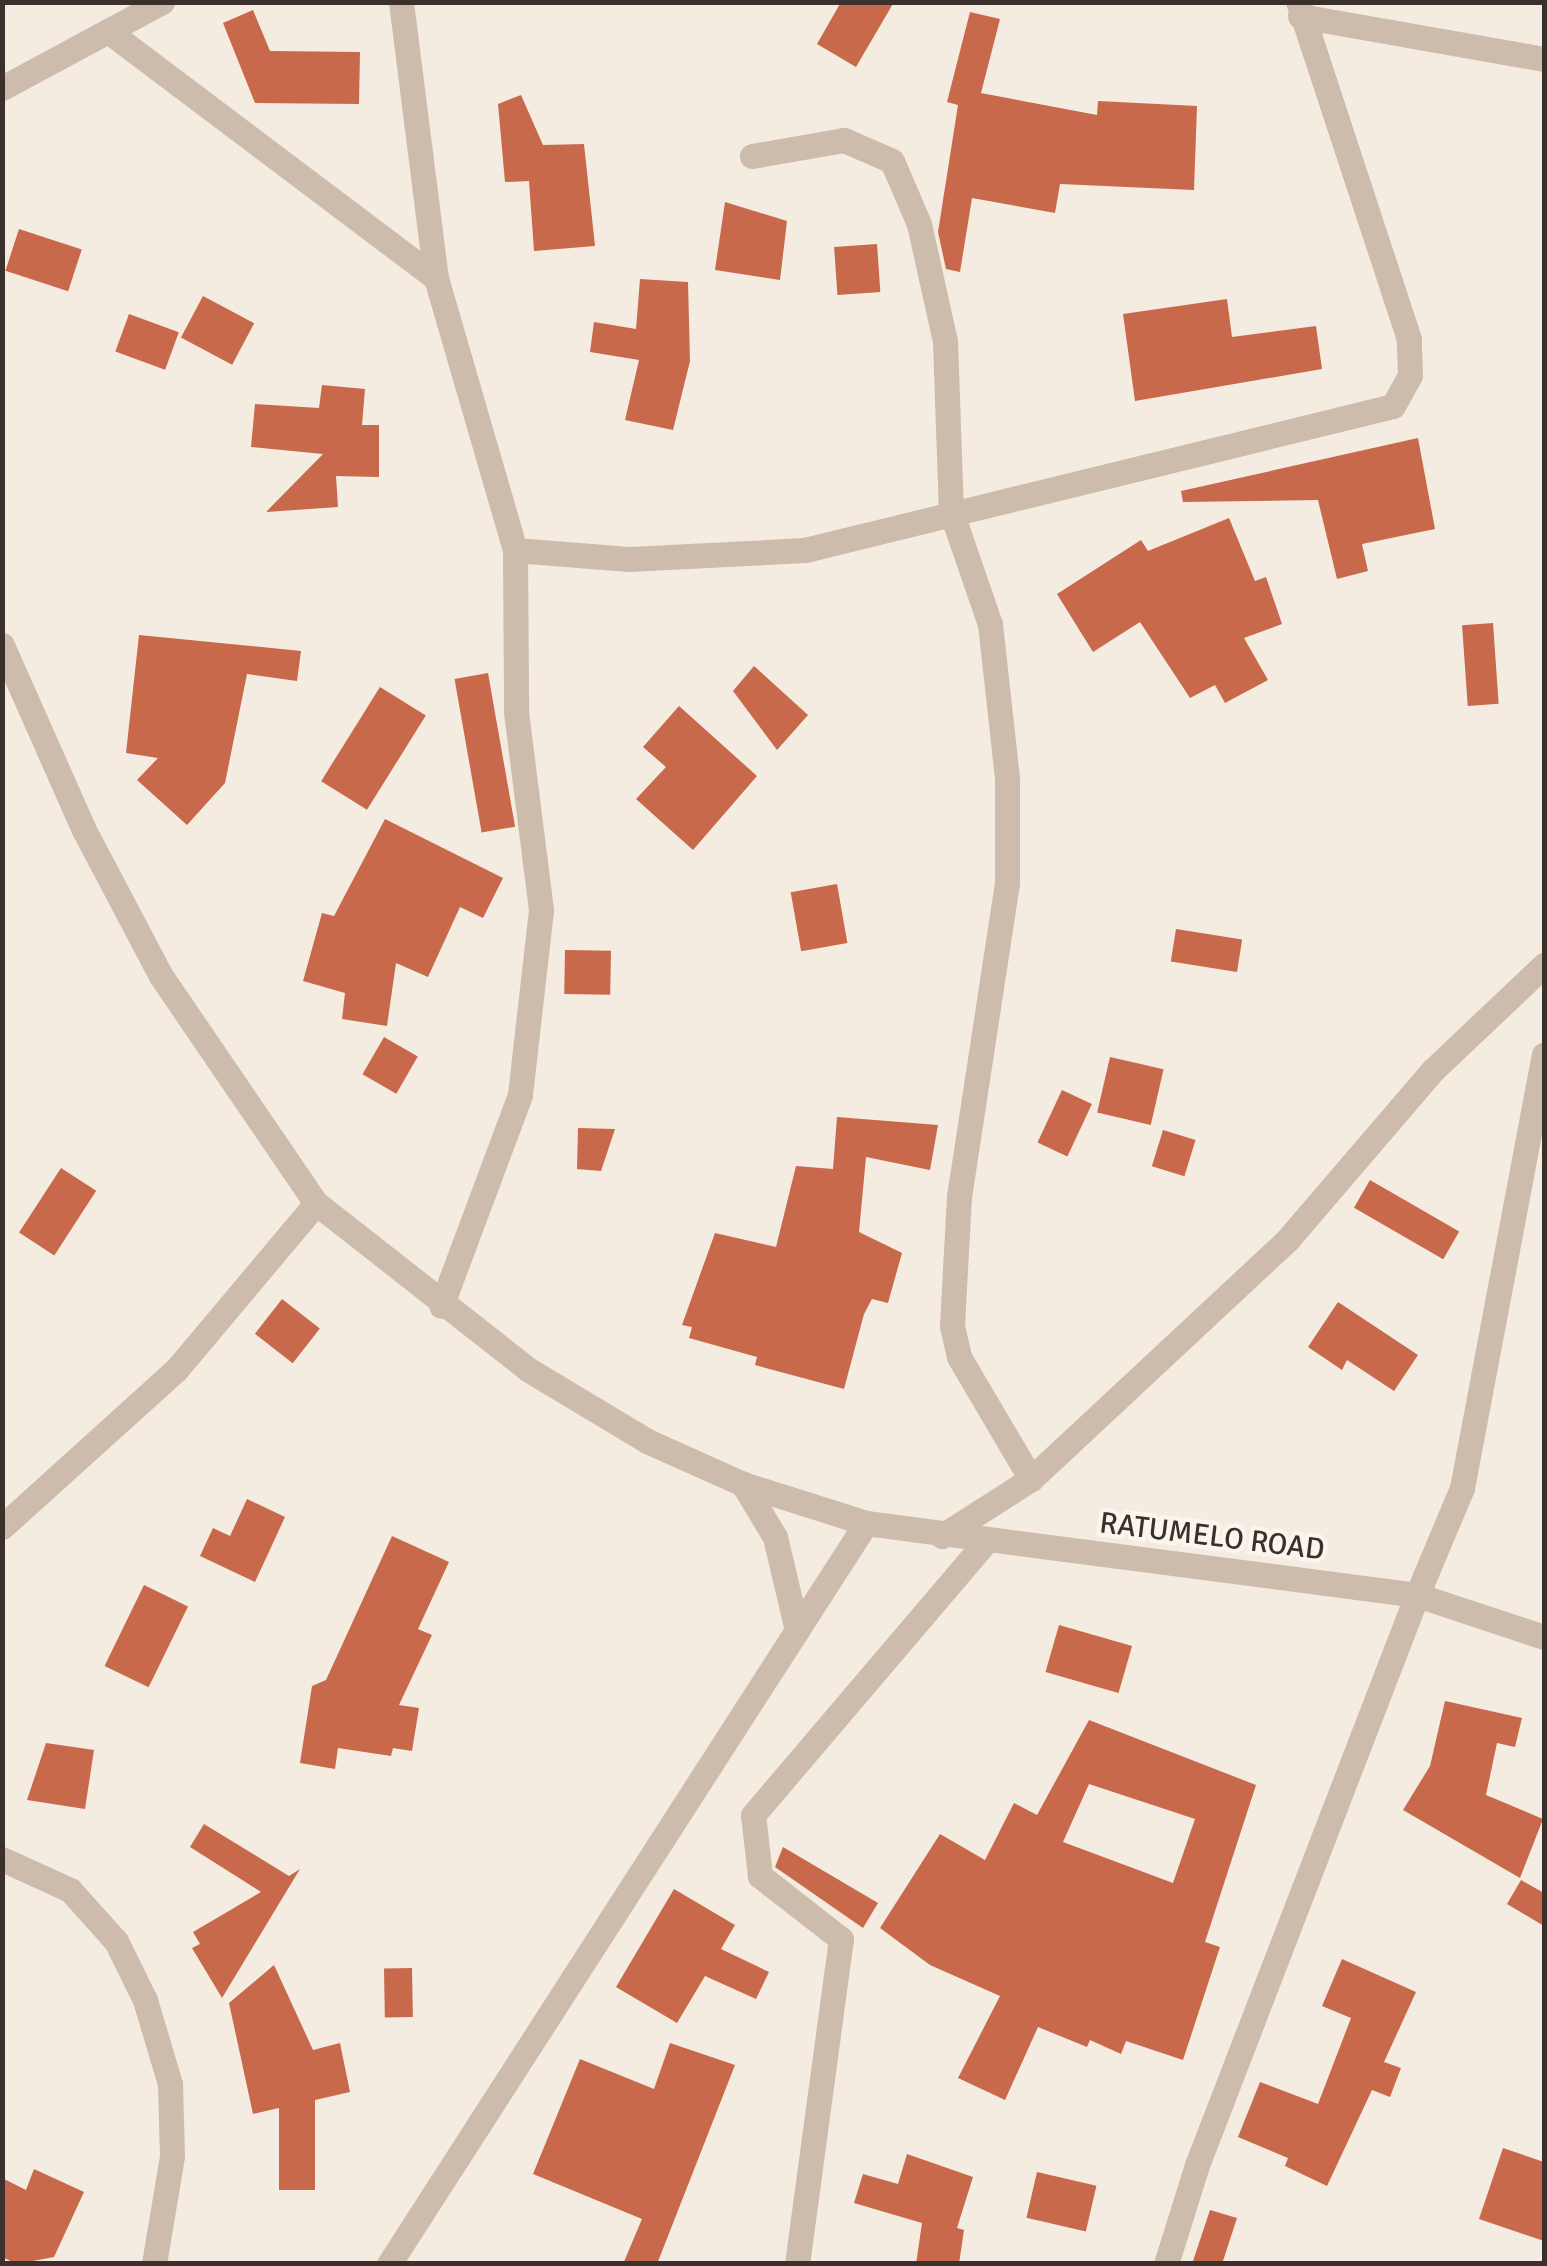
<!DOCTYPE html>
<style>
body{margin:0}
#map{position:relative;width:1547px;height:2266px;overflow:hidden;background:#f4ebe1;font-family:Signika,sans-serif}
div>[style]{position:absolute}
.building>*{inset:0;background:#c8694b;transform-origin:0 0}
.minor>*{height:25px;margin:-12.5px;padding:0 12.5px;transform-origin:12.5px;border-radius:12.5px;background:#cdbbac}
.tertiary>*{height:25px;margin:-12.5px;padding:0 12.5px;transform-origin:12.5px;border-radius:12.5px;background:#cdbbac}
span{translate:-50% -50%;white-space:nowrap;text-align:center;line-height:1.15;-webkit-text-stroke:9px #fbf5ee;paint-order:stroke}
.street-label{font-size:30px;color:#3b302b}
.frame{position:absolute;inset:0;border:5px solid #3b302b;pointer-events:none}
</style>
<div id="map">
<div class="building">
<div style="clip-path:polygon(841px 2px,894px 2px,856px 67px,817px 44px)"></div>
<div style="clip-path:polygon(253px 10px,270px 51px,360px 52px,359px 104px,255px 103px,223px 23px)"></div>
<div style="clip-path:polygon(970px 12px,1000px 19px,981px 93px,1097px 115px,1098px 101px,1197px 106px,1194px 190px,1060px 184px,1055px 213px,972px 198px,960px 272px,946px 269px,938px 232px,958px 105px,947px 102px)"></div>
<div style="clip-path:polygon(521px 95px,543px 145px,584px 144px,595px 246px,534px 251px,529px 181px,505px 182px,498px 104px)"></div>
<div style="clip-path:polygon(725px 202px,787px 221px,780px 280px,715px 270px)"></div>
<div style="left:19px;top:229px;width:66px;height:44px;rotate:18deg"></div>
<div style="left:877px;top:244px;width:48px;height:43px;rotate:86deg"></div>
<div style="clip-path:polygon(640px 279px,688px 282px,690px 361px,673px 430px,625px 420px,639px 360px,590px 352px,594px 322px,636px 329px)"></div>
<div style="left:203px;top:296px;width:58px;height:47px;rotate:28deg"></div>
<div style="clip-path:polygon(1227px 299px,1232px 337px,1316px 326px,1322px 369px,1135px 401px,1123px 314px)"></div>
<div style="left:129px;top:314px;width:53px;height:40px;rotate:20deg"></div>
<div style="clip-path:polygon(322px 385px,365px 389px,362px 425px,379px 425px,379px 477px,336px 476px,338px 507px,266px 512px,323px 454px,251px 447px,255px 404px,319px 408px)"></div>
<div style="clip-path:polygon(1418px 438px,1435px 529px,1362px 544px,1368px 571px,1337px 579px,1318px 500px,1183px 502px,1181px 491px)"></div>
<div style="clip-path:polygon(1229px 518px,1255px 581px,1266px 577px,1282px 624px,1244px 638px,1268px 680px,1225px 703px,1215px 685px,1190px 698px,1140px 622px,1093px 652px,1057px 594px,1141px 540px,1148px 551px)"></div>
<div style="left:1493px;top:623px;width:81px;height:31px;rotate:86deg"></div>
<div style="clip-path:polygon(139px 635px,301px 651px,297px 681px,247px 674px,225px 783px,187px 825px,137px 780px,158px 758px,126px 753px)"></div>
<div style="clip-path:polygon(754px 666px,808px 715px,777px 750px,733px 691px)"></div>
<div style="left:488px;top:673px;width:156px;height:34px;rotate:80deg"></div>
<div style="left:380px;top:687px;width:54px;height:111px;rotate:32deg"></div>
<div style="clip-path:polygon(679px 706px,757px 776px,693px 850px,636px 799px,666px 767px,643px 747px)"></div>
<div style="clip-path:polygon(385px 819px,503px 878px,483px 918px,460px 907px,428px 977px,396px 963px,387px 1026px,342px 1019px,345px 993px,303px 981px,322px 913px,334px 916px)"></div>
<div style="left:837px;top:884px;width:60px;height:47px;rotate:80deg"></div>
<div style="left:1176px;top:929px;width:67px;height:33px;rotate:9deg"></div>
<div style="left:565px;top:950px;width:46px;height:44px;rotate:1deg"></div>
<div style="left:384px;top:1037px;width:39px;height:43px;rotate:30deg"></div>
<div style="left:1110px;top:1057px;width:55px;height:57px;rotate:13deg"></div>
<div style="left:1062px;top:1090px;width:33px;height:58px;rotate:25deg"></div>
<div style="clip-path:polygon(837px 1117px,938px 1125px,930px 1170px,866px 1157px,859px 1232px,902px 1253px,888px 1303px,872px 1299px,864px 1314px,844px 1389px,755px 1365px,757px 1357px,689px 1338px,692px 1327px,682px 1325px,715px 1233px,776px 1247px,796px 1166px,833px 1169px)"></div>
<div style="clip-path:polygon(578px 1128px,615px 1129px,601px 1171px,577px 1169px)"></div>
<div style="left:1163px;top:1130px;width:34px;height:38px;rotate:17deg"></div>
<div style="left:61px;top:1168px;width:42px;height:77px;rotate:33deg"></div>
<div style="left:1370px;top:1180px;width:103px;height:32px;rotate:30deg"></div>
<div style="left:282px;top:1299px;width:48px;height:44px;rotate:38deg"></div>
<div style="clip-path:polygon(1338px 1302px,1418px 1355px,1394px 1391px,1347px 1360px,1342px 1370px,1308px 1347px)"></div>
<div style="clip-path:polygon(247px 1499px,285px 1517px,255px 1582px,200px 1556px,213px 1528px,230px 1536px)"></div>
<div style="clip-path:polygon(392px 1536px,449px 1562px,418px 1629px,432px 1635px,399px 1705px,419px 1708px,412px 1751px,393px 1748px,391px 1756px,338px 1748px,335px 1769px,300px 1763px,312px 1686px,326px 1680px)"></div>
<div style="left:144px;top:1585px;width:49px;height:90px;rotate:26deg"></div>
<div style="left:1059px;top:1625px;width:76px;height:49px;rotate:16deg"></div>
<div style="clip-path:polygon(1445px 1701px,1522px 1718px,1515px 1747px,1497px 1743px,1486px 1795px,1543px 1819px,1520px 1878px,1403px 1810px,1430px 1766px)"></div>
<div style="clip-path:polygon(evenodd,1089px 1720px,1256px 1785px,1205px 1942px,1220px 1947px,1183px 2060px,1126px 2041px,1121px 2054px,1090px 2040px,1087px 2047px,1038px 2027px,1005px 2100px,958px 2078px,1000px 1996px,930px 1965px,880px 1928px,940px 1834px,985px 1860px,1014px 1803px,1037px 1815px,1089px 1720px,1089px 1784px,1195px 1819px,1173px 1883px,1063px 1842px,1089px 1784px)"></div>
<div style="clip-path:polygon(46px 1743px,94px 1750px,85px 1809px,27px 1800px)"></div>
<div style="clip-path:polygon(204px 1824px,289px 1876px,300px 1869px,222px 1998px,192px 1948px,200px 1944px,193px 1932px,261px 1892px,190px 1847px)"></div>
<div style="clip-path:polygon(783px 1847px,878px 1903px,863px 1928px,775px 1867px)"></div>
<div style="clip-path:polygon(1521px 1880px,1544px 1893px,1544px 1926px,1507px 1904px)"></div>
<div style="clip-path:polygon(674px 1889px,735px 1925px,721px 1949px,769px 1972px,756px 1999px,705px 1976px,677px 2023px,616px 1987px)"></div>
<div style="clip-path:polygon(1342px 1959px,1416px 1992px,1384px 2062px,1401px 2068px,1390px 2097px,1372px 2090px,1327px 2186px,1285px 2166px,1288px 2158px,1238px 2137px,1260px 2082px,1318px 2104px,1351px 2018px,1322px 2006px)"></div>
<div style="clip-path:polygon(274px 1965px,313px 2050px,340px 2043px,350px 2092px,315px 2100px,315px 2190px,279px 2190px,279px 2108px,253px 2114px,229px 2003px)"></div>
<div style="left:412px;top:1968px;width:49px;height:28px;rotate:89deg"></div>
<div style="clip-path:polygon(670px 2043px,735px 2065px,657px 2264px,623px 2264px,642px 2219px,533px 2174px,580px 2059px,654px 2089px)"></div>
<div style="clip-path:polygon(1503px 2148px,1544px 2162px,1544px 2241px,1479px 2219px)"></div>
<div style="clip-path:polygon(907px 2154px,973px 2177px,957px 2228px,964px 2230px,959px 2264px,916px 2264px,922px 2223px,854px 2203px,863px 2174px,898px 2184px)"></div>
<div style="clip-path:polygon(34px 2169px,84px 2192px,54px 2257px,17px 2264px,2px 2257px,2px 2178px,26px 2190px)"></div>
<div style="left:1037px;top:2172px;width:61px;height:47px;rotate:13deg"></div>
<div style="clip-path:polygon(1210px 2210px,1237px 2218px,1222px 2264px,1192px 2264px)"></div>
</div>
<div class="minor">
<div style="left:401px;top:2px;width:278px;rotate:82.8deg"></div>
<div style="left:436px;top:278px;width:283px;rotate:73.8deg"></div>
<div style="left:515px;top:550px;width:162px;rotate:89.6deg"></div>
<div style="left:516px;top:712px;width:200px;rotate:82.8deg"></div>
<div style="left:541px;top:910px;width:186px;rotate:96.5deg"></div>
<div style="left:520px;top:1095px;width:225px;rotate:110.5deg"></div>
<div style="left:1300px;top:16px;width:248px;rotate:10deg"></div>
<div style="left:112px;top:34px;width:406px;rotate:37deg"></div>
<div style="left:2px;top:88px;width:182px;rotate:-28.3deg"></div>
<div style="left:752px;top:156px;width:93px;rotate:-9.9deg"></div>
<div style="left:844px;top:140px;width:52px;rotate:23.6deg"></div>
<div style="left:892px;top:161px;width:69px;rotate:66.8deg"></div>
<div style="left:919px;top:224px;width:120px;rotate:77.5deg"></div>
<div style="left:945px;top:341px;width:170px;rotate:88deg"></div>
<div style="left:951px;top:511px;width:120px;rotate:71deg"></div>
<div style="left:990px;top:624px;width:156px;rotate:83.7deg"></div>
<div style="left:1007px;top:779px;width:104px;rotate:90deg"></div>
<div style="left:1007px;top:883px;width:317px;rotate:98.7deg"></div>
<div style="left:959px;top:1196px;width:130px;rotate:93.1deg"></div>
<div style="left:952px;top:1326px;width:32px;rotate:77deg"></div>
<div style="left:959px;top:1357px;width:142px;rotate:59.5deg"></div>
<div style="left:1031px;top:1479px;width:106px;rotate:147.4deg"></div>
<div style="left:515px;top:550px;width:114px;rotate:4.5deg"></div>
<div style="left:629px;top:559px;width:176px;rotate:-2.9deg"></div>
<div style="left:805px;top:550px;width:605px;rotate:-13.76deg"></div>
<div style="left:1393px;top:406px;width:35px;rotate:-61deg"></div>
<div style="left:1410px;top:375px;width:36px;rotate:-92deg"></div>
<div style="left:1409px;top:339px;width:355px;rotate:-108.2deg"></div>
<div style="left:1031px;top:1479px;width:353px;rotate:-43deg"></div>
<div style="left:1289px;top:1238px;width:221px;rotate:-49.4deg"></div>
<div style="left:1433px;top:1070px;width:153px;rotate:-43.4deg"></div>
<div style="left:2px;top:1527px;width:234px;rotate:-42.1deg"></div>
<div style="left:176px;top:1370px;width:218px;rotate:-50deg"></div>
<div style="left:2px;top:1859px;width:75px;rotate:24.5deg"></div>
<div style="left:70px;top:1890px;width:69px;rotate:48deg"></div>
<div style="left:116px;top:1941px;width:66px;rotate:63.8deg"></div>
<div style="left:145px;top:2000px;width:88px;rotate:73.4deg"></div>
<div style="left:170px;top:2084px;width:72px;rotate:88.4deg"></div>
<div style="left:172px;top:2156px;width:109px;rotate:99.5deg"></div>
<div style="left:797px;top:2264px;width:328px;rotate:-82.3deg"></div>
<div style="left:841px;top:1939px;width:103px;rotate:-142.1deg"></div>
<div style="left:760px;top:1876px;width:61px;rotate:-96.5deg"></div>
<div style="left:753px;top:1815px;width:358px;rotate:-49.6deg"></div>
<div style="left:1166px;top:2264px;width:104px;rotate:-72.6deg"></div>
<div style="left:1197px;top:2165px;width:611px;rotate:-68.9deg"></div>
</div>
<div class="tertiary">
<div style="left:2px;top:645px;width:202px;rotate:66.1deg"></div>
<div style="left:84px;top:830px;width:165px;rotate:62.2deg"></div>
<div style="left:161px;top:976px;width:275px;rotate:55.7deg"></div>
<div style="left:316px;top:1203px;width:271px;rotate:38.1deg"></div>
<div style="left:529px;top:1370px;width:138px;rotate:31deg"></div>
<div style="left:647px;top:1441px;width:105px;rotate:24.1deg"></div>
<div style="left:743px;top:1484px;width:129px;rotate:17.6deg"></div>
<div style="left:866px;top:1523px;width:556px;rotate:7.44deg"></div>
<div style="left:1417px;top:1595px;width:134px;rotate:18.3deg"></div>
<div style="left:743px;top:1484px;width:62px;rotate:58.9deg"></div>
<div style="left:775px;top:1537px;width:96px;rotate:76.7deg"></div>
<div style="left:1417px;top:1595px;width:116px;rotate:-67.2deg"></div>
<div style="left:1462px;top:1488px;width:441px;rotate:-79.3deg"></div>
<div style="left:389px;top:2264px;width:881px;rotate:-57.23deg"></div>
</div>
<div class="street-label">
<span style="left:1212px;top:1537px;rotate:7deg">RATUMELO ROAD</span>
</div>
<div class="frame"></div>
</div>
